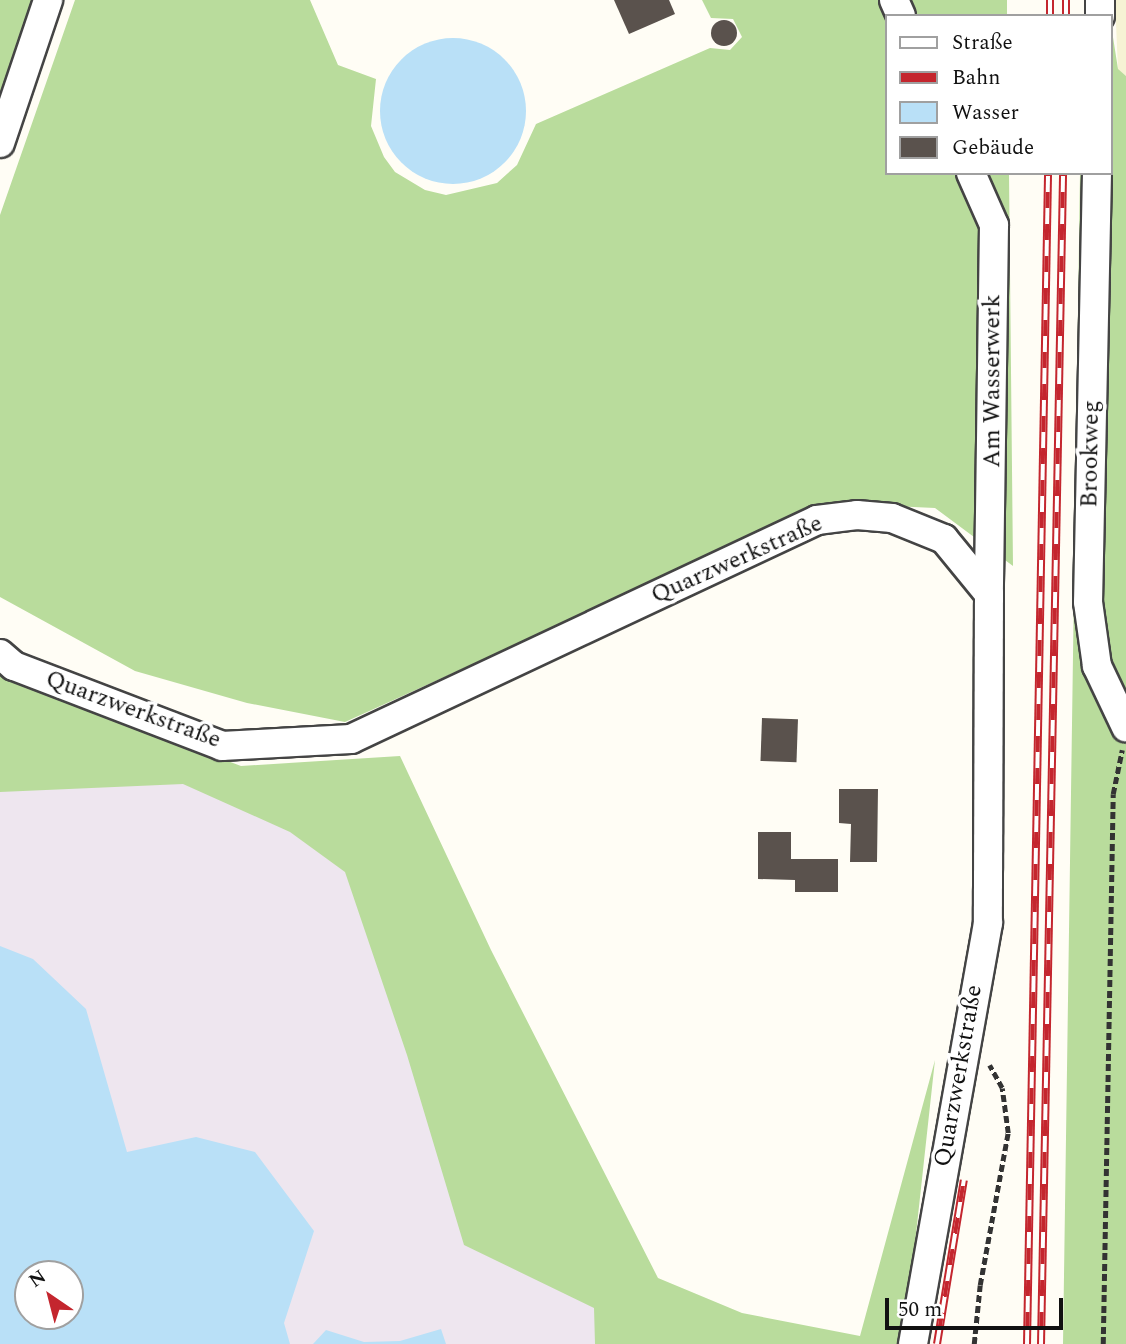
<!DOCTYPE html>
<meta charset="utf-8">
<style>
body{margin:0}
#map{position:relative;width:1126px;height:1344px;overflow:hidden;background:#fffdf5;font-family:Spectral,serif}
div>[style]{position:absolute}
.industrial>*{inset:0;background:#eee6ef}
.farmland>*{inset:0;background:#f6f3d4}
.forest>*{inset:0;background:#b9dc9c}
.water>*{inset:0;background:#b9e0f7}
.round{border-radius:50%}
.building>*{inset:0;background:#5a524d;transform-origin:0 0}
.path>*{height:4.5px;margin-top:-2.25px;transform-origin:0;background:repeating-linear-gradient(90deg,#333 0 7px,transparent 0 10.5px)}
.roads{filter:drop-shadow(2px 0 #444) drop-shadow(-2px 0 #444) drop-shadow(0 2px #444) drop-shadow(0 -2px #444)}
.minor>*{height:28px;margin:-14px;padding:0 14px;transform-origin:14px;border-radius:14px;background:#fff}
.rail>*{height:8px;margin-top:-4px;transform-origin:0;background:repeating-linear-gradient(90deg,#fff 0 16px,#c4262e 0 32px);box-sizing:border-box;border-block:2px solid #c4262e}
span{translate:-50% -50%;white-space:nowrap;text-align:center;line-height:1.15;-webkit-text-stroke:7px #fff;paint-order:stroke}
.street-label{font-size:24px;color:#111}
.legend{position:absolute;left:885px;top:14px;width:228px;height:161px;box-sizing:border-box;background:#fff;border:2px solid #a0a0a0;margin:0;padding:9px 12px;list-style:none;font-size:21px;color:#111}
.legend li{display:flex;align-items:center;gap:14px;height:35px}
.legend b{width:35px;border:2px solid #a0a0a0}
.north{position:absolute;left:14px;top:1260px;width:70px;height:70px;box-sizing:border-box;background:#fff;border:2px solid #a0a0a0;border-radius:50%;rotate:325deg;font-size:19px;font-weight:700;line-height:28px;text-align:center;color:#111}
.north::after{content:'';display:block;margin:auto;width:24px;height:32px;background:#c4262e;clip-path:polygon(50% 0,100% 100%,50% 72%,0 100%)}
.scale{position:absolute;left:885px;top:1298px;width:178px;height:32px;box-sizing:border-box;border:4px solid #111;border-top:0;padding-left:9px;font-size:21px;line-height:24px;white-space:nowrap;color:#111;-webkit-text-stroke:5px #fff;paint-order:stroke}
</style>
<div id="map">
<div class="industrial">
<div style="clip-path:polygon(evenodd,0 676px,387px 827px,633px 1330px,864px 1344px,0 1344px,0 676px,28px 1274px,70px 1274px,70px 1316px,28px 1316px,28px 1274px)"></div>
</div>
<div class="farmland">
<div style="clip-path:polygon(1115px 0,1126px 0,1126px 76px,1118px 70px)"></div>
</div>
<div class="forest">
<div style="clip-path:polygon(0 0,36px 0,0 106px)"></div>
<div style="clip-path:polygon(75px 0,310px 0,338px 65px,376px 79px,371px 126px,384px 157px,395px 172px,425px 190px,446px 195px,497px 183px,517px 165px,536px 124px,710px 48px,730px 50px,742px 37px,733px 19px,711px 18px,702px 0,1007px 0,1007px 16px,886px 16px,886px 173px,1009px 173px,1013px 566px,935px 508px,828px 503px,345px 722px,247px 703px,135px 671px,0 597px,0 215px)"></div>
<div style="clip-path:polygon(1110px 18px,1118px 69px,1126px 76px,1126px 1344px,1063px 1344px,1080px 173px,1110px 173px)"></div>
<div style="clip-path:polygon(0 671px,13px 680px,241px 766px,400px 756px,491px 950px,658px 1278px,742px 1313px,860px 1336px,935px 1060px,904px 1344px,595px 1344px,594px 1308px,464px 1245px,407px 1055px,345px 872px,290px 832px,183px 784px,0 792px)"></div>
</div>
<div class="water">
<div class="round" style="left:380px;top:38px;width:146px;height:146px"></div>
<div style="clip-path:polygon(evenodd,0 946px,33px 959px,86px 1009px,127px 1152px,196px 1137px,255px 1152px,314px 1231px,284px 1323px,290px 1344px,0 1344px,0 946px,70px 1274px,70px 1316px,28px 1316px,28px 1274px,70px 1274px)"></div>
<div style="clip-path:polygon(441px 1329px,446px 1344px,313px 1344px,326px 1330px,364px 1342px,400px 1341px)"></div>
</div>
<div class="building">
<div style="clip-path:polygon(614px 0,669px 0,675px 14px,629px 34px)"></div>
<div class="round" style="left:711px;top:20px;width:26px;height:26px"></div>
<div style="left:762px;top:718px;width:36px;height:43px;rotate:2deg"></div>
<div style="clip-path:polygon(839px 789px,878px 789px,877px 862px,850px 862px,851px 824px,839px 823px)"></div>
<div style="clip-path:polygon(758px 832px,791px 832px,791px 859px,838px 859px,838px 892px,795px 892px,795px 880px,758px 879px)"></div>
</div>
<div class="path">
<div style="left:974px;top:1344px;width:59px;rotate:-84.2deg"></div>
<div style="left:980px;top:1285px;width:155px;rotate:-79.6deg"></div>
<div style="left:1008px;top:1133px;width:45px;rotate:-97.6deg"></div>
<div style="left:1002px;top:1088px;width:26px;rotate:-119deg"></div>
<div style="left:1103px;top:1344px;width:550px;rotate:-88.96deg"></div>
<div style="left:1113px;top:794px;width:45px;rotate:-78.4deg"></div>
</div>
<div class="roads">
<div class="minor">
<div style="left:894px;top:0;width:17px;rotate:66deg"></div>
<div style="left:1100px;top:16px;width:16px;rotate:-90deg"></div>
<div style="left:0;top:143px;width:151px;rotate:-71.4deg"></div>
<div style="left:971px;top:173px;width:57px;rotate:66.1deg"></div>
<div style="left:994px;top:225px;width:369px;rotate:90.8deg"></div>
<div style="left:1097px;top:173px;width:429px;rotate:91.2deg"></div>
<div style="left:1088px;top:602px;width:65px;rotate:82deg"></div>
<div style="left:1097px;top:666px;width:68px;rotate:64.6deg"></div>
<div style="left:0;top:654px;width:18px;rotate:41deg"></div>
<div style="left:14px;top:666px;width:223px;rotate:21deg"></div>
<div style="left:222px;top:746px;width:129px;rotate:-3.1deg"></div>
<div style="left:351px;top:739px;width:515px;rotate:-25.17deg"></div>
<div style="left:817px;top:520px;width:40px;rotate:-7.1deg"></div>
<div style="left:857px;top:515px;width:35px;rotate:5deg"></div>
<div style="left:892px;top:518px;width:56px;rotate:22deg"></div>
<div style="left:944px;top:539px;width:71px;rotate:50.7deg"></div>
<div style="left:989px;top:594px;width:329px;rotate:90.2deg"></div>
<div style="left:988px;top:923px;width:428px;rotate:100.1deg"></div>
</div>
</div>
<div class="rail">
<div style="left:1050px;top:16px;width:16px;rotate:-90deg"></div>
<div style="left:1066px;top:16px;width:16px;rotate:-90deg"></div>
<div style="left:937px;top:1344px;width:166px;rotate:-80.7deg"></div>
<div style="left:1027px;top:1344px;width:1171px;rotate:-88.97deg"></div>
<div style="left:1041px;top:1344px;width:1171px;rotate:-88.92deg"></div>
</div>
<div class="street-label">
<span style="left:993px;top:381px;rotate:-90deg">Am Wasserwerk</span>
<span style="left:1091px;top:454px;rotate:-89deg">Brookweg</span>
<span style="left:737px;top:560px;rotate:-24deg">Quarzwerkstraße</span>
<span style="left:133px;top:710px;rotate:20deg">Quarzwerkstraße</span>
<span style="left:959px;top:1076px;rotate:-80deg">Quarzwerkstraße</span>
</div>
<ul class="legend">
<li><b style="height:9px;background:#fff"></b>Straße</li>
<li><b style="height:9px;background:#c4262e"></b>Bahn</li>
<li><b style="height:19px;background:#b9e0f7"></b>Wasser</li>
<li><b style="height:19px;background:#5a524d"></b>Gebäude</li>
</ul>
<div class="north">N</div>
<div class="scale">50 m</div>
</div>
